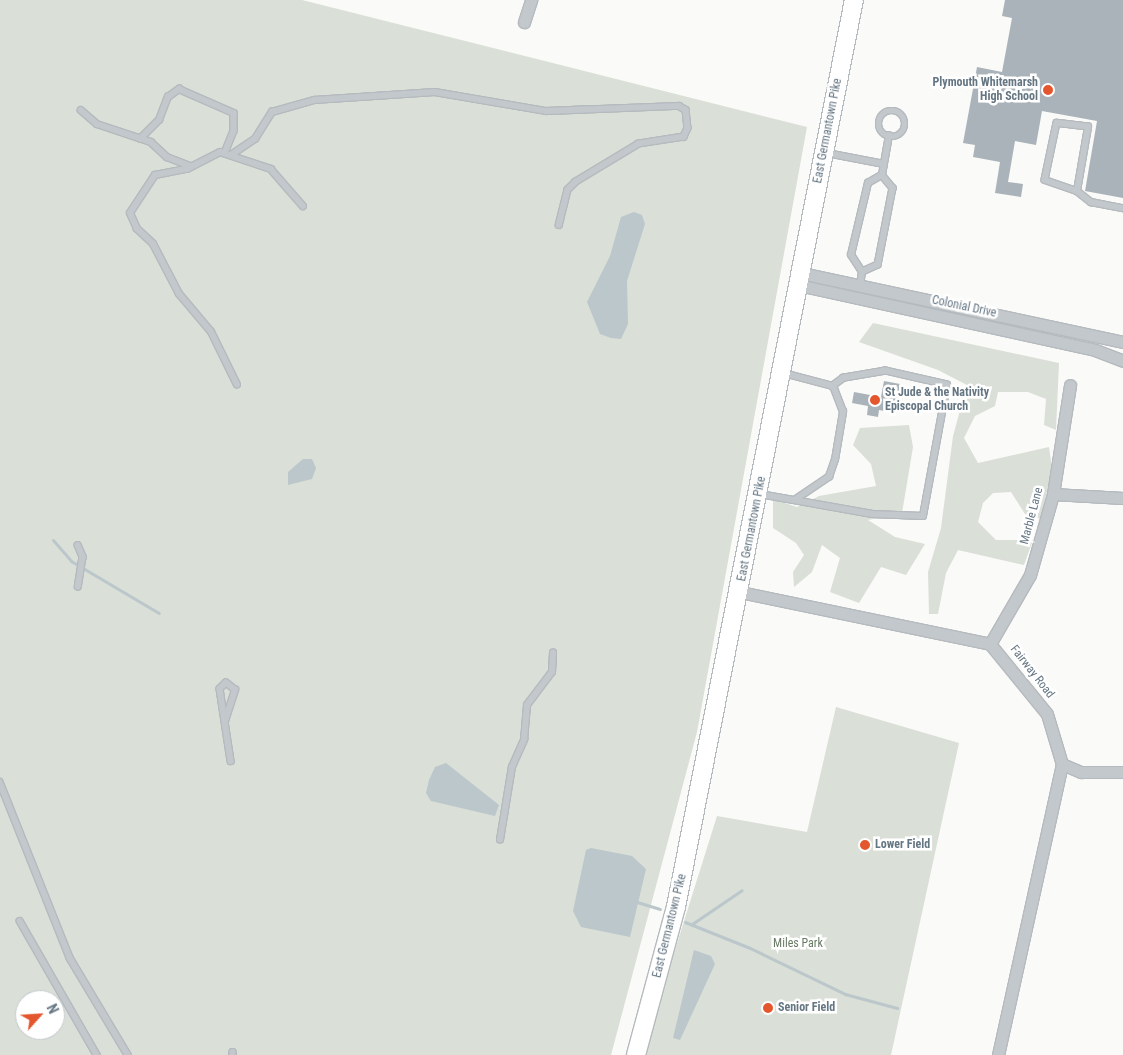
<!DOCTYPE html>
<style>
body{margin:0}
#map{position:relative;width:1123px;height:1055px;overflow:hidden;background:#fafaf8;font-family:"Roboto Condensed",sans-serif}
div>[style]{position:absolute}
.green>*{inset:0;background:#dadfd7}
.water>*{inset:0;background:#bbc7cb}
.stream>*{height:3px;margin:-1.5px;padding:0 1.5px;transform-origin:1.5px;border-radius:1.5px;background:#bbc7cb}
.building>*{inset:0;background:#aab3b9}
.roads{filter:drop-shadow(1px 0 #b5babe) drop-shadow(-1px 0 #b5babe) drop-shadow(0 1px #b5babe) drop-shadow(0 -1px #b5babe)}
.lane>*{height:5.5px;margin:-2.75px;padding:0 2.75px;transform-origin:2.75px;border-radius:2.75px;background:#c3c8cc}
.lane>.ring{margin:-2.75px;padding:0;box-sizing:content-box;background:none;border:5.5px solid #c3c8cc;border-radius:50%}
.street>*{height:11px;margin:-5.5px;padding:0 5.5px;transform-origin:5.5px;border-radius:5.5px;background:#c3c8cc}
.primary>*{height:18px;margin:-9px;padding:0 9px;transform-origin:9px;border-radius:9px;background:#fff}
.dots>*{width:14px;height:14px;translate:-50% -50%;box-sizing:border-box;border:2px solid #fff;border-radius:50%}
span{translate:-50% -50%;white-space:nowrap;text-align:center;line-height:1.15;-webkit-text-stroke:5px #fff;paint-order:stroke}
.poi-label{font-size:12px;color:#657683;font-weight:700}
.right{translate:-100% -50%;text-align:right}
.left{translate:0 -50%;text-align:left}
.street-label{font-size:12px;color:#657683}
.park-label{font-size:12px;color:#687a64}
.north{position:absolute;left:15px;top:990px;width:50px;height:50px;box-sizing:border-box;background:#fff;border:1px solid #c1c8cd;border-radius:50%;rotate:64deg;font-size:14px;font-weight:700;line-height:20px;text-align:center;color:#657683}
.north::after{content:'';display:block;margin:auto;width:18px;height:22px;background:#e4572e;clip-path:polygon(50% 0,100% 100%,50% 72%,0 100%)}
</style>
<div id="map">
<div class="green">
<div style="clip-path:polygon(evenodd,0 0,302px 0,807px 127px,697px 732px,611px 1055px,0 1055px,0 0,25px 1000px,55px 1000px,55px 1030px,25px 1030px,25px 1000px)"></div>
<div style="clip-path:polygon(873px 323px,1059px 363px,1056px 430px,1044px 425px,1046px 399px,1028px 392px,998px 392px,995px 406px,975px 416px,964px 438px,978px 463px,1049px 447px,1052px 468px,1041px 519px,1025px 514px,1011px 492px,993px 493px,983px 503px,978px 522px,996px 540px,1033px 540px,1024px 565px,958px 550px,946px 573px,938px 614px,929px 614px,928px 572px,941px 528px,953px 436px,967px 385px,938px 370px,859px 342px)"></div>
<div style="clip-path:polygon(909px 425px,913px 447px,902px 513px,868px 520px,895px 537px,925px 544px,906px 575px,881px 567px,859px 603px,830px 592px,840px 558px,822px 545px,812px 572px,794px 587px,793px 572px,804px 555px,796px 543px,773px 528px,773px 499px,797px 507px,819px 496px,876px 486px,871px 464px,853px 445px,860px 428px)"></div>
<div style="clip-path:polygon(836px 707px,959px 743px,891px 1055px,642px 1055px,717px 816px,807px 832px)"></div>
</div>
<div class="water">
<div style="clip-path:polygon(634px 212px,642px 215px,645px 224px,627px 281px,628px 324px,621px 339px,611px 338px,600px 334px,587px 302px,610px 256px,621px 217px)"></div>
<div style="clip-path:polygon(303px 459px,312px 459px,316px 468px,312px 479px,288px 485px,288px 472px)"></div>
<div style="clip-path:polygon(446px 763px,499px 805px,495px 816px,431px 801px,426px 793px,429px 780px,435px 767px)"></div>
<div style="clip-path:polygon(591px 848px,632px 856px,646px 869px,630px 937px,581px 927px,573px 911px,586px 850px)"></div>
<div style="clip-path:polygon(694px 950px,711px 956px,715px 964px,680px 1040px,673px 1038px)"></div>
</div>
<div class="stream">
<div style="left:53px;top:540px;width:28px;rotate:49deg"></div>
<div style="left:71px;top:561px;width:102px;rotate:30.6deg"></div>
<div style="left:637px;top:902px;width:24px;rotate:17deg"></div>
<div style="left:685px;top:922px;width:70px;rotate:21.8deg"></div>
<div style="left:750px;top:948px;width:106px;rotate:25.8deg"></div>
<div style="left:845px;top:994px;width:54px;rotate:15.1deg"></div>
<div style="left:692px;top:924px;width:60px;rotate:-34.2deg"></div>
</div>
<div class="building">
<div style="clip-path:polygon(1005px 0,1123px 0,1123px 198px,1085px 191px,1097px 121px,1042px 111px,1036px 145px,1015px 141px,1008px 182px,1023px 184px,1021px 197px,995px 193px,1000px 162px,973px 157px,975px 145px,963px 143px,977px 67px,1002px 72px,1012px 18px,1002px 16px)"></div>
<div style="clip-path:polygon(884px 381px,900px 384px,895px 413px,879px 410px,878px 417px,867px 415px,868px 406px,852px 403px,854px 392px,881px 397px)"></div>
</div>
<div class="roads">
<div class="lane">
<div style="left:81px;top:110px;width:21px;rotate:41deg"></div>
<div style="left:97px;top:124px;width:57px;rotate:18.4deg"></div>
<div style="left:151px;top:142px;width:22px;rotate:43deg"></div>
<div style="left:167px;top:157px;width:26px;rotate:21deg"></div>
<div class="ring" style="left:879px;top:111px;width:20.5px;height:20.5px"></div>
<div style="left:140px;top:139px;width:27px;rotate:-45deg"></div>
<div style="left:159px;top:120px;width:25px;rotate:-69deg"></div>
<div style="left:168px;top:97px;width:14px;rotate:-36deg"></div>
<div style="left:179px;top:89px;width:60px;rotate:23.6deg"></div>
<div style="left:234px;top:113px;width:18px;rotate:90deg"></div>
<div style="left:234px;top:131px;width:24px;rotate:112deg"></div>
<div style="left:827px;top:153px;width:58px;rotate:10.9deg"></div>
<div style="left:231px;top:155px;width:29px;rotate:-34deg"></div>
<div style="left:255px;top:139px;width:32px;rotate:-58deg"></div>
<div style="left:272px;top:112px;width:44px;rotate:-15.9deg"></div>
<div style="left:314px;top:100px;width:121px;rotate:-3.8deg"></div>
<div style="left:435px;top:92px;width:113px;rotate:9.7deg"></div>
<div style="left:546px;top:111px;width:133px;rotate:-2.2deg"></div>
<div style="left:679px;top:106px;width:8px;rotate:30deg"></div>
<div style="left:686px;top:110px;width:18px;rotate:84deg"></div>
<div style="left:688px;top:128px;width:10px;rotate:114deg"></div>
<div style="left:684px;top:137px;width:46px;rotate:171.2deg"></div>
<div style="left:639px;top:144px;width:74px;rotate:148.9deg"></div>
<div style="left:576px;top:182px;width:11px;rotate:135deg"></div>
<div style="left:568px;top:190px;width:36px;rotate:104deg"></div>
<div style="left:882px;top:175px;width:40px;rotate:-80deg"></div>
<div style="left:1077px;top:191px;width:65px;rotate:-80.2deg"></div>
<div style="left:1088px;top:127px;width:31px;rotate:-173deg"></div>
<div style="left:1057px;top:123px;width:58px;rotate:101.9deg"></div>
<div style="left:1045px;top:180px;width:34px;rotate:19deg"></div>
<div style="left:1077px;top:191px;width:18px;rotate:38deg"></div>
<div style="left:1091px;top:202px;width:33px;rotate:11deg"></div>
<div style="left:860px;top:286px;width:14px;rotate:-82deg"></div>
<div style="left:862px;top:272px;width:20px;rotate:-123deg"></div>
<div style="left:851px;top:255px;width:74px;rotate:-76.7deg"></div>
<div style="left:868px;top:183px;width:16px;rotate:-30deg"></div>
<div style="left:882px;top:175px;width:17px;rotate:50deg"></div>
<div style="left:893px;top:188px;width:78px;rotate:101deg"></div>
<div style="left:878px;top:265px;width:17px;rotate:156deg"></div>
<div style="left:784px;top:373px;width:51px;rotate:14.9deg"></div>
<div style="left:237px;top:385px;width:59px;rotate:-116.1deg"></div>
<div style="left:211px;top:332px;width:50px;rotate:-130.1deg"></div>
<div style="left:179px;top:294px;width:56px;rotate:-117.5deg"></div>
<div style="left:153px;top:244px;width:22px;rotate:-137deg"></div>
<div style="left:137px;top:229px;width:17px;rotate:-114deg"></div>
<div style="left:130px;top:213px;width:45px;rotate:-56.7deg"></div>
<div style="left:155px;top:175px;width:33px;rotate:-11deg"></div>
<div style="left:187px;top:169px;width:37px;rotate:-27deg"></div>
<div style="left:220px;top:152px;width:54px;rotate:18.4deg"></div>
<div style="left:271px;top:169px;width:49px;rotate:49.1deg"></div>
<div style="left:760px;top:494px;width:114px;rotate:10.1deg"></div>
<div style="left:872px;top:514px;width:51px;rotate:2.2deg"></div>
<div style="left:923px;top:516px;width:133px;rotate:-79.6deg"></div>
<div style="left:947px;top:385px;width:63px;rotate:-167.1deg"></div>
<div style="left:886px;top:371px;width:43px;rotate:170.5deg"></div>
<div style="left:844px;top:378px;width:14px;rotate:144deg"></div>
<div style="left:796px;top:499px;width:40px;rotate:-34deg"></div>
<div style="left:829px;top:477px;width:18px;rotate:-71deg"></div>
<div style="left:835px;top:460px;width:49px;rotate:-80.5deg"></div>
<div style="left:843px;top:412px;width:28px;rotate:-111deg"></div>
<div style="left:78px;top:545px;width:13px;rotate:67deg"></div>
<div style="left:83px;top:557px;width:30px;rotate:99deg"></div>
<div style="left:225px;top:721px;width:33px;rotate:-72deg"></div>
<div style="left:235px;top:690px;width:11px;rotate:-142deg"></div>
<div style="left:226px;top:683px;width:8px;rotate:135deg"></div>
<div style="left:220px;top:689px;width:73px;rotate:81.3deg"></div>
<div style="left:0;top:782px;width:189px;rotate:68.3deg"></div>
<div style="left:70px;top:958px;width:113px;rotate:59.1deg"></div>
<div style="left:500px;top:840px;width:74px;rotate:-80.7deg"></div>
<div style="left:512px;top:767px;width:30px;rotate:-66deg"></div>
<div style="left:524px;top:740px;width:35px;rotate:-85deg"></div>
<div style="left:527px;top:705px;width:41px;rotate:-52.9deg"></div>
<div style="left:552px;top:672px;width:19px;rotate:-87deg"></div>
<div style="left:20px;top:921px;width:155px;rotate:60.1deg"></div>
<div style="left:233px;top:1052px;width:3px;rotate:90deg"></div>
</div>
<div class="street">
<div style="left:524px;top:22px;width:23px;rotate:-72deg"></div>
<div style="left:801px;top:273px;width:329px;rotate:12.1deg"></div>
<div style="left:798px;top:285px;width:304px;rotate:12.3deg"></div>
<div style="left:1095px;top:350px;width:30px;rotate:21deg"></div>
<div style="left:1053px;top:494px;width:70px;rotate:3.3deg"></div>
<div style="left:740px;top:592px;width:255px;rotate:11.7deg"></div>
<div style="left:990px;top:644px;width:90px;rotate:50.8deg"></div>
<div style="left:1047px;top:714px;width:52px;rotate:73.3deg"></div>
<div style="left:1062px;top:764px;width:298px;rotate:102.4deg"></div>
<div style="left:990px;top:644px;width:80px;rotate:-59.9deg"></div>
<div style="left:1030px;top:575px;width:84px;rotate:-74.1deg"></div>
<div style="left:1053px;top:494px;width:110px;rotate:-81.1deg"></div>
<div style="left:1062px;top:764px;width:21px;rotate:23deg"></div>
<div style="left:1081px;top:772px;width:42px"></div>
</div>
<div class="primary">
<div style="left:636px;top:1055px;width:153px;rotate:-74.9deg"></div>
<div style="left:676px;top:907px;width:924px;rotate:-78.9deg"></div>
</div>
</div>
<div class="dots">
<div style="left:1048px;top:90px;background:#e4572e"></div>
<div style="left:875px;top:400px;background:#e4572e"></div>
<div style="left:865px;top:845px;background:#e4572e"></div>
<div style="left:768px;top:1008px;background:#e4572e"></div>
</div>
<div class="poi-label">
<span class="right" style="left:1038px;top:90px">Plymouth Whitemarsh<br>High School</span>
<span class="left" style="left:885px;top:400px">St Jude &amp; the Nativity<br>Episcopal Church</span>
<span class="left" style="left:875px;top:845px">Lower Field</span>
<span class="left" style="left:778px;top:1008px">Senior Field</span>
</div>
<div class="street-label">
<span style="left:828px;top:131px;rotate:-79deg">East Germantown Pike</span>
<span style="left:964px;top:307px;rotate:12deg">Colonial Drive</span>
<span style="left:1032px;top:516px;rotate:-75deg">Marble Lane</span>
<span style="left:752px;top:529px;rotate:-79deg">East Germantown Pike</span>
<span style="left:1032px;top:672px;rotate:52deg">Fairway Road</span>
<span style="left:670px;top:926px;rotate:-76deg">East Germantown Pike</span>
</div>
<div class="park-label">
<span style="left:798px;top:944px">Miles Park</span>
</div>
<div class="north">N</div>
</div>
